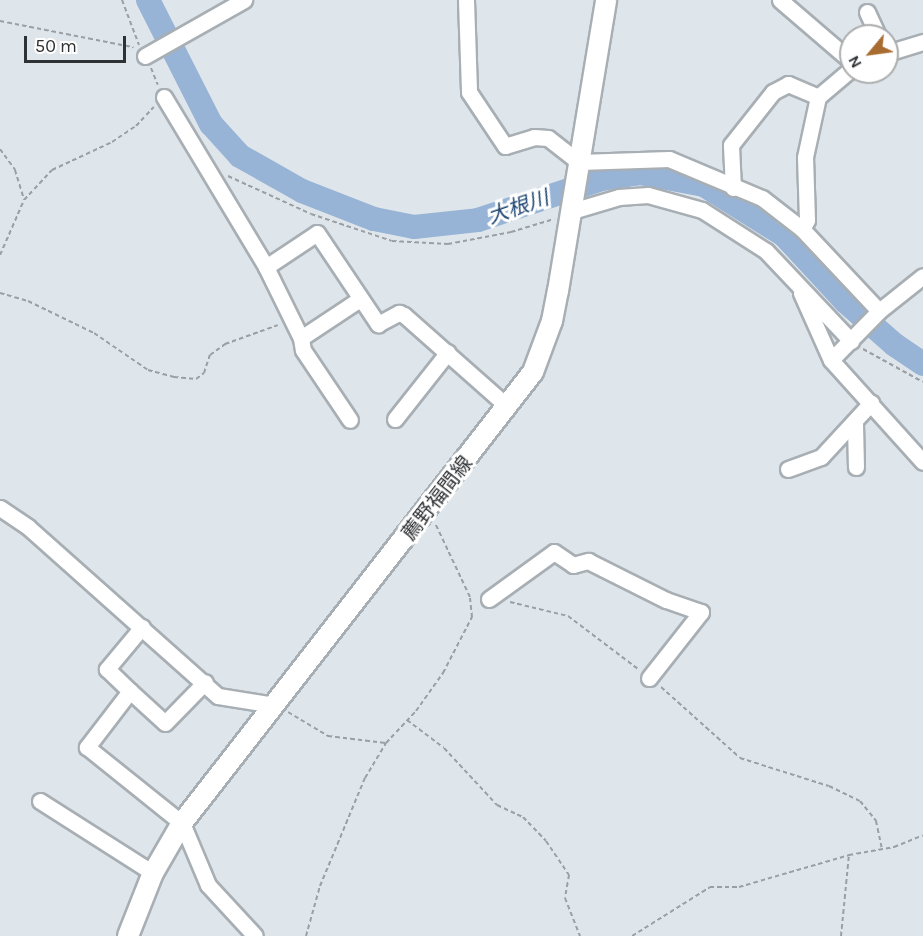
<!DOCTYPE html>
<meta charset="utf-8">
<style>
body{margin:0}
#map{position:relative;width:923px;height:936px;overflow:hidden;background:#dfe6eb;font-family:Karla,"Noto Sans JP",sans-serif}
div>[style]{position:absolute}
.river>*{height:24px;margin:-12px;padding:0 12px;transform-origin:12px;border-radius:12px;background:#97b3d5}
.path>*{height:2px;margin-top:-1px;transform-origin:0;background:repeating-linear-gradient(90deg,#9a9fa3 0 4.5px,transparent 0 7.5px)}
.roads{filter:drop-shadow(2px 0 #a8afb4) drop-shadow(-2px 0 #a8afb4) drop-shadow(0 2px #a8afb4) drop-shadow(0 -2px #a8afb4)}
.minor>*{height:15px;margin:-7.5px;padding:0 7.5px;transform-origin:7.5px;border-radius:7.5px;background:#fff}
.major>*{height:20px;margin:-10px;padding:0 10px;transform-origin:10px;border-radius:10px;background:#fff}
span{translate:-50% -50%;white-space:nowrap;text-align:center;line-height:1.15;-webkit-text-stroke:6px #fff;paint-order:stroke}
.street-label{font-size:20px;color:#2f3234}
.water-label{font-size:21px;color:#1d4571;font-style:italic}
.north{position:absolute;left:839px;top:24px;width:60px;height:60px;box-sizing:border-box;background:#fff;border:2px solid #acadae;border-radius:50%;rotate:241deg;font-size:16px;font-weight:700;line-height:24px;text-align:center;color:#2f3234}
.north::after{content:'';display:block;margin:auto;width:21px;height:27px;background:#a96c30;clip-path:polygon(50% 0,100% 100%,50% 72%,0 100%)}
.scale{position:absolute;left:24px;top:36px;width:102px;height:27px;box-sizing:border-box;border:3px solid #2f3234;border-top:0;padding-left:8px;font-size:18px;line-height:21px;white-space:nowrap;color:#2f3234;-webkit-text-stroke:4px #fff;paint-order:stroke}
</style>
<div id="map">
<div class="river">
<div style="left:148px;top:0;width:139px;rotate:63.1deg"></div>
<div style="left:211px;top:124px;width:43px;rotate:47.8deg"></div>
<div style="left:240px;top:156px;width:71px;rotate:29.4deg"></div>
<div style="left:302px;top:191px;width:77px;rotate:21.3deg"></div>
<div style="left:374px;top:219px;width:41px;rotate:11.3deg"></div>
<div style="left:414px;top:227px;width:64px;rotate:-6.2deg"></div>
<div style="left:478px;top:220px;width:131px;rotate:-18.3deg"></div>
<div style="left:602px;top:179px;width:38px;rotate:-9deg"></div>
<div style="left:640px;top:173px;width:65px;rotate:10.6deg"></div>
<div style="left:704px;top:185px;width:94px;rotate:32deg"></div>
<div style="left:784px;top:235px;width:91px;rotate:47.2deg"></div>
<div style="left:846px;top:302px;width:65px;rotate:41.3deg"></div>
<div style="left:895px;top:345px;width:34px;rotate:34deg"></div>
</div>
<div class="path">
<div style="left:122px;top:0;width:48px;rotate:69.3deg"></div>
<div style="left:0;top:21px;width:136px;rotate:11.1deg"></div>
<div style="left:151px;top:68px;width:18px;rotate:68deg"></div>
<div style="left:0;top:149px;width:26px;rotate:54deg"></div>
<div style="left:15px;top:170px;width:31px;rotate:73deg"></div>
<div style="left:228px;top:176px;width:91px;rotate:24.6deg"></div>
<div style="left:311px;top:214px;width:85px;rotate:18.4deg"></div>
<div style="left:392px;top:241px;width:56px;rotate:3.1deg"></div>
<div style="left:448px;top:244px;width:64px;rotate:-10.8deg"></div>
<div style="left:511px;top:232px;width:45px;rotate:-16.8deg"></div>
<div style="left:0;top:255px;width:60px;rotate:-66.4deg"></div>
<div style="left:24px;top:200px;width:41px;rotate:-47deg"></div>
<div style="left:52px;top:170px;width:66px;rotate:-25deg"></div>
<div style="left:112px;top:142px;width:29px;rotate:-34deg"></div>
<div style="left:136px;top:126px;width:26px;rotate:-47deg"></div>
<div style="left:0;top:293px;width:29px;rotate:16deg"></div>
<div style="left:28px;top:301px;width:73px;rotate:25.9deg"></div>
<div style="left:94px;top:333px;width:65px;rotate:34.4deg"></div>
<div style="left:148px;top:370px;width:27px;rotate:15deg"></div>
<div style="left:174px;top:377px;width:22px;rotate:5deg"></div>
<div style="left:196px;top:379px;width:10px;rotate:-37deg"></div>
<div style="left:204px;top:373px;width:19px;rotate:-72deg"></div>
<div style="left:210px;top:355px;width:19px;rotate:-36deg"></div>
<div style="left:225px;top:344px;width:56px;rotate:-19.7deg"></div>
<div style="left:863px;top:349px;width:68px;rotate:28.8deg"></div>
<div style="left:510px;top:602px;width:60px;rotate:13.6deg"></div>
<div style="left:568px;top:616px;width:88px;rotate:37.1deg"></div>
<div style="left:661px;top:687px;width:106px;rotate:41.9deg"></div>
<div style="left:740px;top:758px;width:93px;rotate:17.5deg"></div>
<div style="left:829px;top:786px;width:34px;rotate:26deg"></div>
<div style="left:860px;top:801px;width:26px;rotate:51deg"></div>
<div style="left:876px;top:821px;width:29px;rotate:78deg"></div>
<div style="left:288px;top:712px;width:47px;rotate:31deg"></div>
<div style="left:328px;top:736px;width:58px;rotate:6.9deg"></div>
<div style="left:407px;top:720px;width:46px;rotate:37.1deg"></div>
<div style="left:444px;top:748px;width:78px;rotate:47.1deg"></div>
<div style="left:497px;top:805px;width:29px;rotate:25deg"></div>
<div style="left:523px;top:817px;width:33px;rotate:46deg"></div>
<div style="left:546px;top:841px;width:41px;rotate:55.9deg"></div>
<div style="left:569px;top:875px;width:23px;rotate:100deg"></div>
<div style="left:565px;top:898px;width:41px;rotate:68.5deg"></div>
<div style="left:306px;top:936px;width:52px;rotate:-74.4deg"></div>
<div style="left:320px;top:886px;width:117px;rotate:-67.4deg"></div>
<div style="left:365px;top:778px;width:41px;rotate:-59deg"></div>
<div style="left:386px;top:743px;width:44px;rotate:-46.8deg"></div>
<div style="left:416px;top:711px;width:47px;rotate:-54.6deg"></div>
<div style="left:443px;top:673px;width:63px;rotate:-62.6deg"></div>
<div style="left:472px;top:617px;width:20px;rotate:-96deg"></div>
<div style="left:470px;top:597px;width:82px;rotate:-115.3deg"></div>
<div style="left:632px;top:936px;width:92px;rotate:-32.1deg"></div>
<div style="left:710px;top:887px;width:29px"></div>
<div style="left:739px;top:887px;width:115px;rotate:-16.2deg"></div>
<div style="left:841px;top:936px;width:81px;rotate:-84.4deg"></div>
<div style="left:849px;top:855px;width:46px;rotate:-10.1deg"></div>
<div style="left:894px;top:847px;width:31px;rotate:-22deg"></div>
</div>
<div class="roads">
<div class="minor">
<div style="left:466px;top:0;width:92px;rotate:88.1deg"></div>
<div style="left:469px;top:92px;width:65px;rotate:56.3deg"></div>
<div style="left:505px;top:146px;width:30px;rotate:-17deg"></div>
<div style="left:534px;top:137px;width:14px;rotate:4deg"></div>
<div style="left:548px;top:138px;width:39px;rotate:38deg"></div>
<div style="left:579px;top:162px;width:90px;rotate:-1.9deg"></div>
<div style="left:669px;top:159px;width:101px;rotate:22.8deg"></div>
<div style="left:762px;top:198px;width:51px;rotate:37.8deg"></div>
<div style="left:802px;top:229px;width:112px;rotate:46.8deg"></div>
<div style="left:780px;top:0;width:94px;rotate:40.7deg"></div>
<div style="left:867px;top:12px;width:26px;rotate:65deg"></div>
<div style="left:887px;top:53px;width:38px;rotate:-17deg"></div>
<div style="left:145px;top:56px;width:114px;rotate:-29.5deg"></div>
<div style="left:164px;top:97px;width:198px;rotate:59deg"></div>
<div style="left:266px;top:267px;width:79px;rotate:63.8deg"></div>
<div style="left:301px;top:338px;width:71px;rotate:-33.5deg"></div>
<div style="left:733px;top:188px;width:43px;rotate:-92.7deg"></div>
<div style="left:731px;top:145px;width:68px;rotate:-51.6deg"></div>
<div style="left:773px;top:92px;width:17px;rotate:-28deg"></div>
<div style="left:788px;top:84px;width:33px;rotate:23deg"></div>
<div style="left:572px;top:211px;width:49px;rotate:-16.6deg"></div>
<div style="left:619px;top:197px;width:29px;rotate:-4deg"></div>
<div style="left:648px;top:195px;width:56px;rotate:15.5deg"></div>
<div style="left:702px;top:210px;width:76px;rotate:32.6deg"></div>
<div style="left:766px;top:251px;width:124px;rotate:46.6deg"></div>
<div style="left:802px;top:229px;width:10px;rotate:-61deg"></div>
<div style="left:807px;top:220px;width:63px;rotate:-91.8deg"></div>
<div style="left:805px;top:157px;width:61px;rotate:-77.8deg"></div>
<div style="left:818px;top:97px;width:43px;rotate:-40.3deg"></div>
<div style="left:266px;top:267px;width:61px;rotate:-33.7deg"></div>
<div style="left:317px;top:233px;width:110px;rotate:56.2deg"></div>
<div style="left:378px;top:324px;width:24px;rotate:-28deg"></div>
<div style="left:399px;top:313px;width:5px;rotate:22deg"></div>
<div style="left:404px;top:315px;width:139px;rotate:41.5deg"></div>
<div style="left:801px;top:293px;width:73px;rotate:65.9deg"></div>
<div style="left:831px;top:360px;width:137px;rotate:48deg"></div>
<div style="left:301px;top:338px;width:12px;rotate:81deg"></div>
<div style="left:303px;top:350px;width:84px;rotate:56.1deg"></div>
<div style="left:831px;top:360px;width:69px;rotate:-45.6deg"></div>
<div style="left:879px;top:311px;width:56px;rotate:-38.5deg"></div>
<div style="left:395px;top:419px;width:85px;rotate:-51.7deg"></div>
<div style="left:855px;top:424px;width:43px;rotate:88.7deg"></div>
<div style="left:788px;top:469px;width:35px;rotate:-20deg"></div>
<div style="left:821px;top:457px;width:74px;rotate:-47.2deg"></div>
<div style="left:0;top:508px;width:34px;rotate:34deg"></div>
<div style="left:28px;top:527px;width:254px;rotate:41.7deg"></div>
<div style="left:218px;top:696px;width:57px;rotate:9.1deg"></div>
<div style="left:489px;top:599px;width:80px;rotate:-35.9deg"></div>
<div style="left:554px;top:552px;width:23px;rotate:34deg"></div>
<div style="left:573px;top:565px;width:16px;rotate:-15deg"></div>
<div style="left:588px;top:561px;width:87px;rotate:26.6deg"></div>
<div style="left:666px;top:600px;width:37px;rotate:19deg"></div>
<div style="left:701px;top:612px;width:84px;rotate:128.2deg"></div>
<div style="left:142px;top:627px;width:55px;rotate:129.8deg"></div>
<div style="left:107px;top:669px;width:32px;rotate:44deg"></div>
<div style="left:130px;top:691px;width:71px;rotate:127.5deg"></div>
<div style="left:87px;top:747px;width:122px;rotate:38.7deg"></div>
<div style="left:182px;top:823px;width:67px;rotate:67.2deg"></div>
<div style="left:208px;top:885px;width:69px;rotate:47.3deg"></div>
<div style="left:130px;top:691px;width:47px;rotate:42.4deg"></div>
<div style="left:165px;top:723px;width:57px;rotate:-45.7deg"></div>
<div style="left:40px;top:801px;width:134px;rotate:32.5deg"></div>
</div>
<div class="major">
<div style="left:128px;top:936px;width:68px;rotate:-68.4deg"></div>
<div style="left:153px;top:873px;width:58px;rotate:-59.9deg"></div>
<div style="left:182px;top:823px;width:571px;rotate:-52.11deg"></div>
<div style="left:533px;top:372px;width:54px;rotate:-69.6deg"></div>
<div style="left:552px;top:321px;width:31px;rotate:-79deg"></div>
<div style="left:558px;top:291px;width:295px;rotate:-80.6deg"></div>
</div>
</div>
<div class="street-label">
<span style="left:437px;top:498px;rotate:-52deg">薦野福間線</span>
</div>
<div class="water-label">
<span style="left:518px;top:207px;rotate:-19deg">大根川</span>
</div>
<div class="north">N</div>
<div class="scale">50 m</div>
</div>
